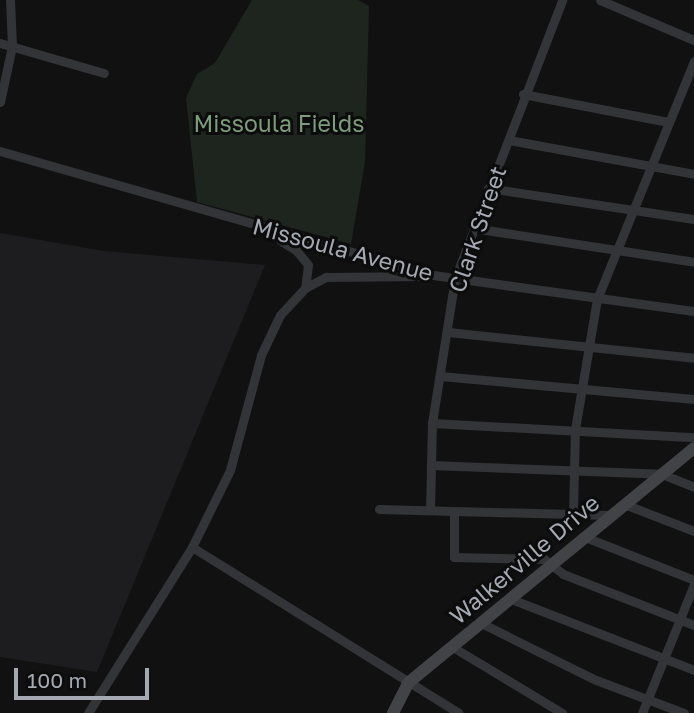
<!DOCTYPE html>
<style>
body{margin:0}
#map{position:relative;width:694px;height:713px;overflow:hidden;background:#111112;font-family:"Golos Text",sans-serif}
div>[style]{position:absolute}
.built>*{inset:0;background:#1d1d1f}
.green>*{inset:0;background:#1e251e}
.street>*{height:9px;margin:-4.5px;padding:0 4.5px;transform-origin:4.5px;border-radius:4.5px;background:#323437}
.secondary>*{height:12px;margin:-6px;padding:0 6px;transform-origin:6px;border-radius:6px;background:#414347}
span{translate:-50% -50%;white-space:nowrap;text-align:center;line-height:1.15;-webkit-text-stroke:6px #0c0c0d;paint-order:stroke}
.park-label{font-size:23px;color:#7c9c7c}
.street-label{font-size:23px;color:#a4a9b2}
.scale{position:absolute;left:14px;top:668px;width:135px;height:32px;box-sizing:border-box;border:4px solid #a4a9b2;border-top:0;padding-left:9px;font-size:21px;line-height:24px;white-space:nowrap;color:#a4a9b2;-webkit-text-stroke:5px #0c0c0d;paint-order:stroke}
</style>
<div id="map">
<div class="built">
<div style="clip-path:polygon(0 233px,104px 251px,265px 265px,97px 672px,0 657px)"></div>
</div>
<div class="green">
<div style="clip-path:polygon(252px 0,358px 0,369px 6px,365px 162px,351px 244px,197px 202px,186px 98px,197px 74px,215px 63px)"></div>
</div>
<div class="street">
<div style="left:600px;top:0;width:102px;rotate:23.1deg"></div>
<div style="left:0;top:43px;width:108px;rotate:16.1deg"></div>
<div style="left:523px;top:94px;width:148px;rotate:10.9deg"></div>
<div style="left:0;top:102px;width:57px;rotate:-77.9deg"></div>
<div style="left:12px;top:46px;width:46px;rotate:-92.5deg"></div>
<div style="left:509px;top:140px;width:188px;rotate:10.4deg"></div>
<div style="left:0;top:151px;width:450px;rotate:16deg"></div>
<div style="left:433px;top:275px;width:263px;rotate:7.9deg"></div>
<div style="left:488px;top:188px;width:208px;rotate:8.6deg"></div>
<div style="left:473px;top:228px;width:224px;rotate:8.7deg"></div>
<div style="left:270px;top:234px;width:31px;rotate:32deg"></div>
<div style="left:296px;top:250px;width:19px;rotate:51deg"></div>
<div style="left:308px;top:265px;width:23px;rotate:97deg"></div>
<div style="left:448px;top:332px;width:247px;rotate:6deg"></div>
<div style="left:440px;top:376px;width:255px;rotate:5.2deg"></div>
<div style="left:432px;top:423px;width:262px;rotate:3.1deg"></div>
<div style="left:431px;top:465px;width:231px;rotate:2.2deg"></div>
<div style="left:662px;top:474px;width:35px;rotate:22deg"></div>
<div style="left:624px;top:504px;width:75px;rotate:21.1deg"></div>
<div style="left:379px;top:509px;width:230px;rotate:1.5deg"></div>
<div style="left:430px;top:510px;width:87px;rotate:-88.7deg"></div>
<div style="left:432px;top:423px;width:147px;rotate:-81deg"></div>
<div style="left:455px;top:278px;width:298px;rotate:-68.9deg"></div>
<div style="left:454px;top:511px;width:46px;rotate:90deg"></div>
<div style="left:454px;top:557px;width:90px;rotate:1.3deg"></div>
<div style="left:544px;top:559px;width:24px;rotate:38deg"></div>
<div style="left:563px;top:574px;width:141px;rotate:21.3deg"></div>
<div style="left:573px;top:514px;width:85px;rotate:-88.7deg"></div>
<div style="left:575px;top:429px;width:132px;rotate:-80.4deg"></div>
<div style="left:597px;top:299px;width:257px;rotate:-67.8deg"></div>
<div style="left:585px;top:537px;width:117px;rotate:21.5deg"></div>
<div style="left:192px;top:547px;width:314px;rotate:31.9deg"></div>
<div style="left:511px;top:599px;width:196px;rotate:21.2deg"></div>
<div style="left:481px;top:623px;width:128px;rotate:26.4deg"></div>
<div style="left:596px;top:680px;width:94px;rotate:20.6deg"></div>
<div style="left:451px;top:646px;width:130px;rotate:31.1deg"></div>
<div style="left:88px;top:713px;width:196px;rotate:-57.9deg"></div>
<div style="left:192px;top:547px;width:86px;rotate:-63.7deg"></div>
<div style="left:230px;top:470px;width:119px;rotate:-74.9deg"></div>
<div style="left:261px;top:355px;width:44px;rotate:-64.6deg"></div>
<div style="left:280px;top:315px;width:37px;rotate:-47deg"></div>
<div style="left:305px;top:288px;width:24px;rotate:-28deg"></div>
<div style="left:326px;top:277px;width:101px;rotate:-0.6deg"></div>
<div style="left:642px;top:713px;width:139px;rotate:-68deg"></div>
</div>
<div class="secondary">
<div style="left:393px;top:713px;width:34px;rotate:-63deg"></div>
<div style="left:408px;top:683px;width:370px;rotate:-39.4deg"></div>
</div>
<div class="park-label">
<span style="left:279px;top:123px">Missoula Fields</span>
</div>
<div class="street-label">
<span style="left:477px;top:229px;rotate:-71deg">Clark Street</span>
<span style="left:343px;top:249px;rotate:15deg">Missoula Avenue</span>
<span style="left:524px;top:559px;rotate:-40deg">Walkerville Drive</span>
</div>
<div class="scale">100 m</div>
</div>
